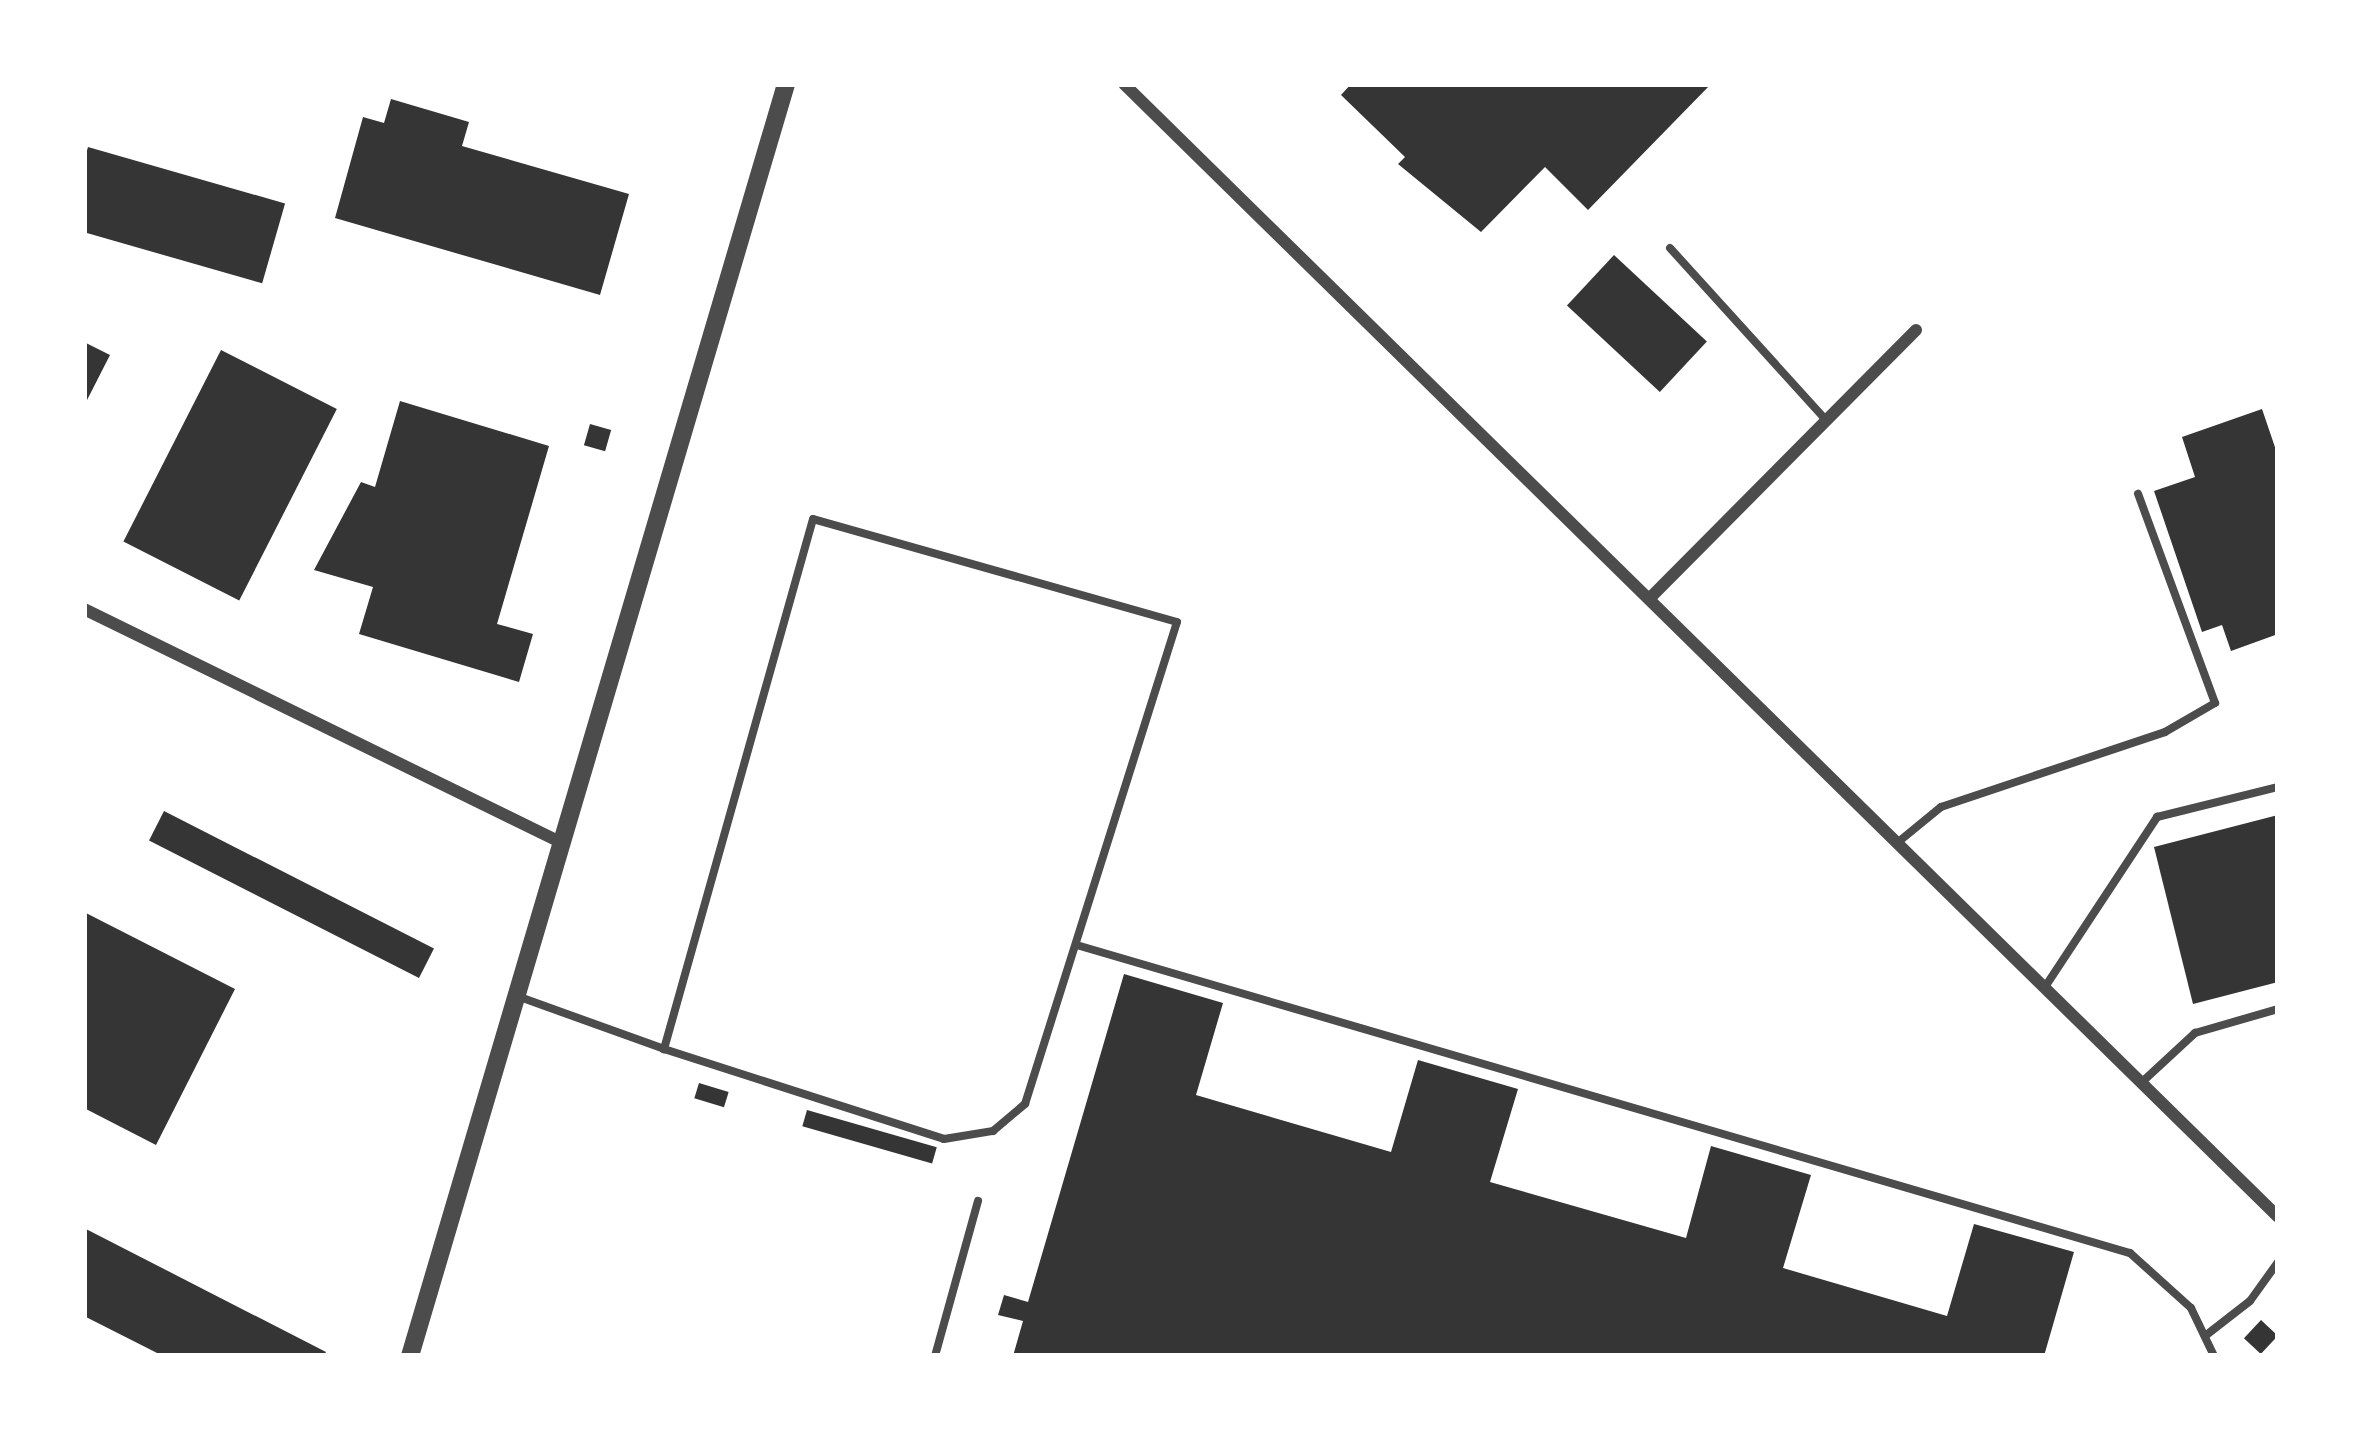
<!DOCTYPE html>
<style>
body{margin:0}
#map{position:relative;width:2362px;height:1440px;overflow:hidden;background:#fff;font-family:Manrope,sans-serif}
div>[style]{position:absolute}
.building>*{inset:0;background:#353535;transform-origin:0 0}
.service>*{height:8px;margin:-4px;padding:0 4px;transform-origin:4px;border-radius:4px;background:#4c4c4c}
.minor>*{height:12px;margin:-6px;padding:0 6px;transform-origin:6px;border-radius:6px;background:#4c4c4c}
.tertiary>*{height:18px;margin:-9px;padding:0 9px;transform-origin:9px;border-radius:9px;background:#4c4c4c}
span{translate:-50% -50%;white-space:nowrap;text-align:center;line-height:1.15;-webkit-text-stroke:10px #fff;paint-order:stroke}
.frame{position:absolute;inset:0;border:87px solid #fff;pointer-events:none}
</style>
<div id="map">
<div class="building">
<div style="clip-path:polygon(1351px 84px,1711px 84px,1588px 210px,1545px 167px,1481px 232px,1398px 164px,1405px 157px,1341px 95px)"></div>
<div style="clip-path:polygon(391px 99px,469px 122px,462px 146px,629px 194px,600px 295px,335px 218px,363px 117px,384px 123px)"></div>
<div style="left:88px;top:147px;width:205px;height:83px;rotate:16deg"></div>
<div style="left:1614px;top:255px;width:127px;height:69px;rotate:43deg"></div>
<div style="clip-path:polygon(84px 342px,110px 355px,84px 406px)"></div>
<div style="left:221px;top:350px;width:130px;height:215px;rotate:27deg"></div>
<div style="clip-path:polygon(400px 401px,549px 446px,497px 624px,533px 634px,519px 682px,359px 634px,373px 587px,314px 570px,361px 482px,375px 487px)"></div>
<div style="clip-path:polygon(2262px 409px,2278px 456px,2278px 634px,2231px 651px,2222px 625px,2202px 632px,2154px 491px,2195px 477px,2182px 437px)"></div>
<div style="left:590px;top:424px;width:22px;height:22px;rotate:16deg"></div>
<div style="left:164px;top:811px;width:303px;height:33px;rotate:27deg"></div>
<div style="clip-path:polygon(2278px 815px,2278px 982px,2193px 1004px,2154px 847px)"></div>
<div style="clip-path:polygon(84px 912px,235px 989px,156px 1145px,84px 1108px)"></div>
<div style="clip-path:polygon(1124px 974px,1223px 1003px,1196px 1095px,1391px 1152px,1418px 1060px,1518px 1089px,1490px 1182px,1686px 1238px,1711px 1146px,1811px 1175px,1783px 1268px,1947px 1316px,1974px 1224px,2074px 1252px,2044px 1356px,1013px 1356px,1023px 1321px,998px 1315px,1004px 1295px,1028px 1302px)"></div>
<div style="left:699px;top:1083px;width:31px;height:16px;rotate:17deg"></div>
<div style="left:807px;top:1110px;width:135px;height:17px;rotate:16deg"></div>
<div style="clip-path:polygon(84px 1228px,326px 1352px,324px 1356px,163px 1356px,84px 1316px)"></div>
<div style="left:2261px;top:1320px;width:23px;height:25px;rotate:43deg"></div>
</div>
<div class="service">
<div style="left:1670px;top:248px;width:232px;rotate:47.8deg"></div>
<div style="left:1897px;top:843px;width:57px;rotate:-39.3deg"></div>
<div style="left:1941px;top:807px;width:236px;rotate:-18.5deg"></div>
<div style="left:2165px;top:732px;width:58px;rotate:-30.1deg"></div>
<div style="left:2215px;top:703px;width:223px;rotate:-110.2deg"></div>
<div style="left:1080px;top:946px;width:1094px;rotate:16.3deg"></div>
<div style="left:2130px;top:1253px;width:82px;rotate:42deg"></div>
<div style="left:2191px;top:1308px;width:53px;rotate:64.4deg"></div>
<div style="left:2045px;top:987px;width:204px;rotate:-56.6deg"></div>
<div style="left:2157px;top:817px;width:125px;rotate:-13.9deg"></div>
<div style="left:517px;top:996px;width:156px;rotate:19.8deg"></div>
<div style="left:664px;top:1049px;width:294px;rotate:17.8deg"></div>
<div style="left:944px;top:1139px;width:50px;rotate:-9.3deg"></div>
<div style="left:993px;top:1131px;width:42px;rotate:-40.2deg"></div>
<div style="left:1025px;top:1104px;width:505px;rotate:-72.5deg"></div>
<div style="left:1177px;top:622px;width:378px;rotate:-164.2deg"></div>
<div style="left:813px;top:519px;width:551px;rotate:105.7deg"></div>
<div style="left:2141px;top:1083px;width:74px;rotate:-42.8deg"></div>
<div style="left:2195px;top:1033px;width:86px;rotate:-16.1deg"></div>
<div style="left:2205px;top:1336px;width:57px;rotate:-37.9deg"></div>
<div style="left:2250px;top:1301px;width:48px;rotate:-54.3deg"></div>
<div style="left:935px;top:1356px;width:161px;rotate:-74.5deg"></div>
</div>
<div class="minor">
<div style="left:1124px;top:84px;width:1617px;rotate:44.47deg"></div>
<div style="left:1649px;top:599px;width:379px;rotate:-45.2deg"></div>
<div style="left:84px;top:609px;width:532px;rotate:26.08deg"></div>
</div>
<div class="tertiary">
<div style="left:410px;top:1356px;width:1326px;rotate:-73.53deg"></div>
</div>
<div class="frame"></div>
</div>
